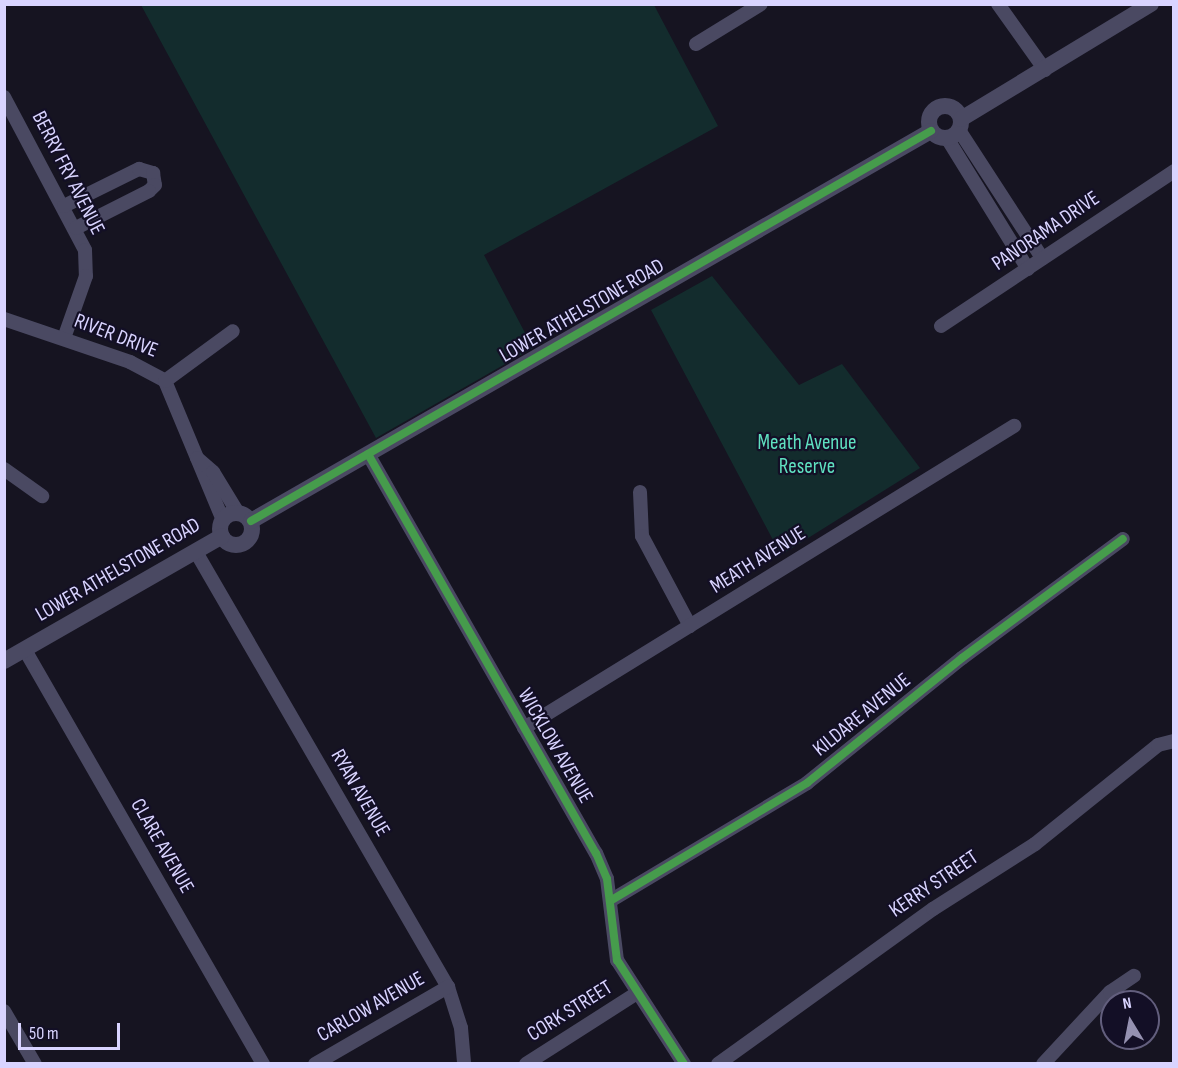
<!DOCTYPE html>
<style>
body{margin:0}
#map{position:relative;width:1178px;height:1068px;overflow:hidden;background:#161421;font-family:"Sofia Sans Condensed",sans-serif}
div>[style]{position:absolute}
.green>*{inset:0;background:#132c2d}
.minor>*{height:14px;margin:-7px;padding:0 7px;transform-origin:7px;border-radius:7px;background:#4a4962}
.tertiary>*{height:16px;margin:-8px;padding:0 8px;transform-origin:8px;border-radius:8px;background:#4a4962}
.tertiary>.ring{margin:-8px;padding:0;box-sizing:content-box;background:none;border:16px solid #4a4962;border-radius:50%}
.cycleway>*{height:8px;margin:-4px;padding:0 4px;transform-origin:4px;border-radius:4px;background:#469c4c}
span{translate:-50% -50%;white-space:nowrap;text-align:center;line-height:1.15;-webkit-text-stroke:4.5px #130f26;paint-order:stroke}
.street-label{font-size:21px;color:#d9d4ff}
.park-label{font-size:21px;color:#5fe0c0}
.frame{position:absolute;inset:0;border:6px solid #d9d4ff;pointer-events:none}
.north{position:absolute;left:1100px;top:990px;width:60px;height:60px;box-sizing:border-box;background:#130f26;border:2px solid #625e7d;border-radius:50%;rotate:350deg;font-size:16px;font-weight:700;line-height:24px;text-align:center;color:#d9d4ff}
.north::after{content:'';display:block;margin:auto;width:21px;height:27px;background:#9591b1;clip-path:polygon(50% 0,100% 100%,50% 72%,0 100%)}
.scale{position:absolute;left:18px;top:1023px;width:102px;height:27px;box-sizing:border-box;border:3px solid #d9d4ff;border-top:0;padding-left:8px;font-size:18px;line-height:21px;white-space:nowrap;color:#d9d4ff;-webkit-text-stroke:4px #130f26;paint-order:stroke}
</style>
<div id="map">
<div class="green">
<div style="clip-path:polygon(141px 5px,654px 5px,718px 126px,484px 255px,533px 348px,376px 438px)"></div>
<div style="clip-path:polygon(712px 276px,799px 385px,842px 364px,920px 468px,781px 555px,651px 310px)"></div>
</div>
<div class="minor">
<div style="left:998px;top:4px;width:81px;rotate:54.5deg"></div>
<div style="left:696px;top:44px;width:76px;rotate:-31.6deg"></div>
<div style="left:4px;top:97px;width:173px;rotate:62.1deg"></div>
<div style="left:85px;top:250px;width:26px;rotate:88deg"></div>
<div style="left:86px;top:276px;width:66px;rotate:109.5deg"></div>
<div style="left:959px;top:130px;width:153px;rotate:57deg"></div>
<div style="left:947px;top:138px;width:154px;rotate:58.3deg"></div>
<div style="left:64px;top:206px;width:84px;rotate:-26.3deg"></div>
<div style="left:139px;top:169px;width:15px;rotate:16deg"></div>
<div style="left:153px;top:173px;width:12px;rotate:81deg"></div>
<div style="left:155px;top:185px;width:8px;rotate:135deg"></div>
<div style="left:149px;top:191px;width:82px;rotate:153.1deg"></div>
<div style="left:4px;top:319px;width:133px;rotate:18.8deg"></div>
<div style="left:130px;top:362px;width:40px;rotate:28deg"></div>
<div style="left:165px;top:381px;width:151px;rotate:67.4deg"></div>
<div style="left:941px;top:326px;width:280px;rotate:-33.6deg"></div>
<div style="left:165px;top:381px;width:84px;rotate:-36.3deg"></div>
<div style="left:368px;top:454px;width:460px;rotate:60.3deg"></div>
<div style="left:596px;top:853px;width:28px;rotate:67deg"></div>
<div style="left:607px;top:879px;width:82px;rotate:83deg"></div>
<div style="left:617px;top:960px;width:124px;rotate:57.2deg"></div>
<div style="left:197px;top:458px;width:21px;rotate:41deg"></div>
<div style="left:213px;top:472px;width:48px;rotate:58.6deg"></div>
<div style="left:4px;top:469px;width:47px;rotate:35.4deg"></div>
<div style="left:640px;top:492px;width:44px;rotate:87.4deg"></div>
<div style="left:642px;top:536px;width:102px;rotate:61.9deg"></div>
<div style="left:196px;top:552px;width:503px;rotate:59.92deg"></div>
<div style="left:448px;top:987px;width:43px;rotate:72.4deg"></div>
<div style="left:461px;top:1028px;width:36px;rotate:85deg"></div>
<div style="left:25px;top:650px;width:478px;rotate:60.1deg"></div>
<div style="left:524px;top:728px;width:576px;rotate:-31.65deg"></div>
<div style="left:610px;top:901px;width:230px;rotate:-30.9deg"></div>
<div style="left:807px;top:783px;width:199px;rotate:-38.9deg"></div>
<div style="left:962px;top:658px;width:200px;rotate:-36.5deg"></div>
<div style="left:4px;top:1011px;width:61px;rotate:59.7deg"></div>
<div style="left:315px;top:1064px;width:154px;rotate:-30.1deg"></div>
<div style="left:526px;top:1064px;width:132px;rotate:-32.6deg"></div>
<div style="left:718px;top:1064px;width:265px;rotate:-35.8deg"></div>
<div style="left:933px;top:909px;width:121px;rotate:-32.5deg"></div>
<div style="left:1035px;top:844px;width:158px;rotate:-38.8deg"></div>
<div style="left:1158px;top:745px;width:16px;rotate:-14deg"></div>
<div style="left:1043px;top:1064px;width:98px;rotate:-47.1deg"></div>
<div style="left:1110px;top:992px;width:29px;rotate:-34deg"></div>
</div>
<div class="tertiary">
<div class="ring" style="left:929px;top:106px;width:16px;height:16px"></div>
<div style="left:961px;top:119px;width:222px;rotate:-31.2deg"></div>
<div class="ring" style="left:220px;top:513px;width:16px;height:16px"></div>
<div style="left:251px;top:521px;width:784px;rotate:-29.84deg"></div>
<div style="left:4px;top:661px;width:251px;rotate:-29.8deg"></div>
</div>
<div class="cycleway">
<div style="left:368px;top:454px;width:460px;rotate:60.3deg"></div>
<div style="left:596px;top:853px;width:28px;rotate:67deg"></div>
<div style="left:607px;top:879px;width:82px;rotate:83deg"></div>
<div style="left:617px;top:960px;width:124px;rotate:57.2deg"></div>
<div style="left:251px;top:521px;width:784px;rotate:-29.84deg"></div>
<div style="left:610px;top:901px;width:230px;rotate:-30.9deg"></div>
<div style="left:807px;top:783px;width:199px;rotate:-38.9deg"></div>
<div style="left:962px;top:658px;width:200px;rotate:-36.5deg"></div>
</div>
<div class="street-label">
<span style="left:68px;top:173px;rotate:63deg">BERRY FRY AVENUE</span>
<span style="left:1046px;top:231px;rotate:-34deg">PANORAMA DRIVE</span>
<span style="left:582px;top:311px;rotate:-30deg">LOWER ATHELSTONE ROAD</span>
<span style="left:116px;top:336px;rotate:21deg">RIVER DRIVE</span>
<span style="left:758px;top:560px;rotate:-32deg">MEATH AVENUE</span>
<span style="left:118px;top:570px;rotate:-30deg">LOWER ATHELSTONE ROAD</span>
<span style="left:862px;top:715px;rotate:-39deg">KILDARE AVENUE</span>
<span style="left:555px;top:746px;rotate:60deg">WICKLOW AVENUE</span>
<span style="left:360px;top:793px;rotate:60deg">RYAN AVENUE</span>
<span style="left:162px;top:846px;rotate:60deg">CLARE AVENUE</span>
<span style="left:934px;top:884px;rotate:-34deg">KERRY STREET</span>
<span style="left:371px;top:1007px;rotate:-30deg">CARLOW AVENUE</span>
<span style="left:570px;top:1011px;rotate:-32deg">CORK STREET</span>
</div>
<div class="park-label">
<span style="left:807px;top:455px">Meath Avenue<br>Reserve</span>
</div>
<div class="frame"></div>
<div class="north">N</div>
<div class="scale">50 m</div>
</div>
